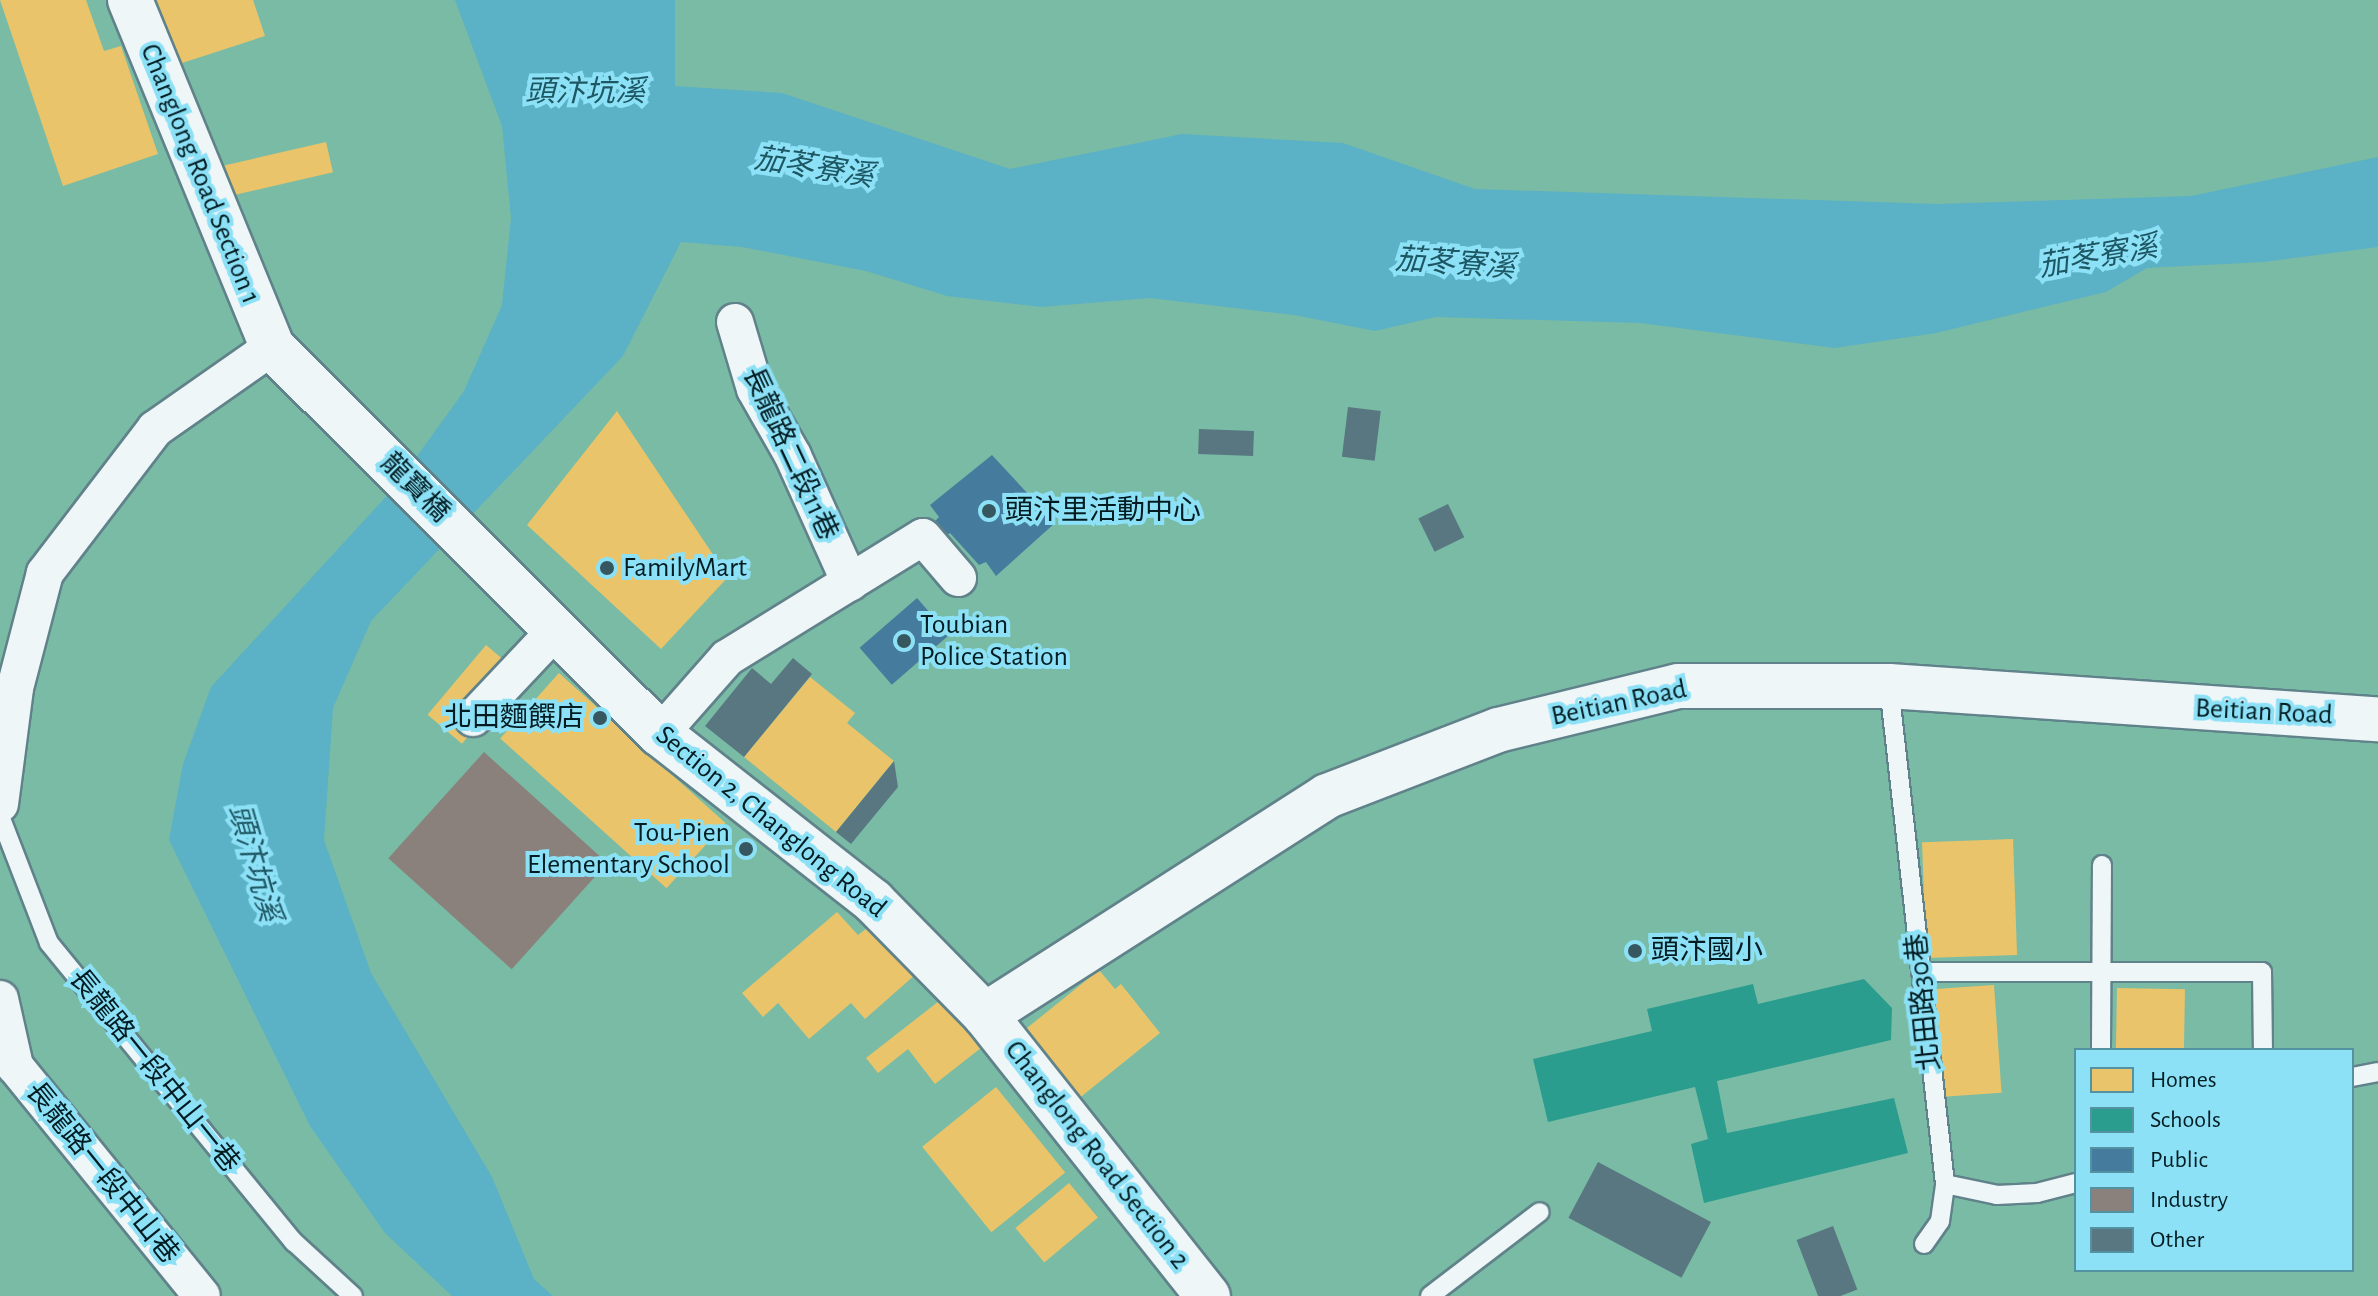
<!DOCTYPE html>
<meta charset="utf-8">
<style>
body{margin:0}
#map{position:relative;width:2378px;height:1296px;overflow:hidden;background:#97c5d0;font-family:"Alegreya Sans","Noto Sans TC",sans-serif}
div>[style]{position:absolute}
.green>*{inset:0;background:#7abba5}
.water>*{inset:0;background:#5bb1c5}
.homes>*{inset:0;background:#e9c46a;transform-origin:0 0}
.schools>*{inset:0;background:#2a9d8f}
.public>*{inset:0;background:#457b9d;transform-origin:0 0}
.industry>*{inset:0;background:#8a817c;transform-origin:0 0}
.building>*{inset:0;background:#587781;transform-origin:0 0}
.roads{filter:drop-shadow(2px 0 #60828a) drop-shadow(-2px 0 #60828a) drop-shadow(0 2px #60828a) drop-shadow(0 -2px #60828a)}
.service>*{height:18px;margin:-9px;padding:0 9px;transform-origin:9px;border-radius:9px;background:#eff6f8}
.minor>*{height:36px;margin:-18px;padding:0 18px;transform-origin:18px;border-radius:18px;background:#eff6f8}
.tertiary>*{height:44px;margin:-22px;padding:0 22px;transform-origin:22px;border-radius:22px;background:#eff6f8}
.secondary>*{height:44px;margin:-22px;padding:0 22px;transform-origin:22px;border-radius:22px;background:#eff6f8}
.dots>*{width:22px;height:22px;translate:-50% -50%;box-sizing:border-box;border:4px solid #8ce1f6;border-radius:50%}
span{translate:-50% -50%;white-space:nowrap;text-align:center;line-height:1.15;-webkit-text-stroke:8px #8ce1f6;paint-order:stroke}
.street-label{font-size:28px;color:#021c22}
.poi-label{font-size:28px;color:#021c22}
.left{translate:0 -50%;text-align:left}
.right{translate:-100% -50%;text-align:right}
.water-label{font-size:30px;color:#1e5764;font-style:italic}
.legend{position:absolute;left:2074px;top:1048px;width:280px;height:224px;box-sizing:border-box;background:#8ce1f6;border:2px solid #5592a1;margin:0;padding:10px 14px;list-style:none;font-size:24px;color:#021c22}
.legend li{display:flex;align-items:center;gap:16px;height:40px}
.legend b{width:40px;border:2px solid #5592a1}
</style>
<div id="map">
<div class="green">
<div style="clip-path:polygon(evenodd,0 0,2378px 0,2378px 1296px,0 1296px,0 0,2076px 1050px,2352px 1050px,2352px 1270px,2076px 1270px,2076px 1050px)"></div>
</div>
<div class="water">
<div style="clip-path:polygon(455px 0,675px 0,675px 86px,782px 93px,1010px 169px,1182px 134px,1343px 143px,1475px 189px,1937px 204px,2191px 196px,2378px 157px,2378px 247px,2264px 262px,2147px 268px,2106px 292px,1936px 333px,1835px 348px,1640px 323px,1436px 317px,1375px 331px,1294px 315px,1150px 298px,1041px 307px,947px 296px,866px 271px,742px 247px,681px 242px,623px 356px,371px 621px,333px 708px,324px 840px,371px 973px,492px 1177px,534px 1279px,553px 1296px,452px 1296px,385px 1233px,310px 1126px,169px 840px,183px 764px,211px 687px,394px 488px,464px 391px,502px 305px,511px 218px,502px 126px)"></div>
</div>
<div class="homes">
<div style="clip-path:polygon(0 0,86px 0,104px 51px,121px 46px,158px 154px,63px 186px)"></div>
<div style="clip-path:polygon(154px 0,253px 0,265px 36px,176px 65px)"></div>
<div style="left:326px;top:142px;width:31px;height:107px;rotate:77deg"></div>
<div style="clip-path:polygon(617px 411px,728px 577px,661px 649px,527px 525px)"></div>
<div style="left:486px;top:645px;width:45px;height:91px;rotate:40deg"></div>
<div style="left:559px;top:673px;width:224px;height:88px;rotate:42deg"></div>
<div style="clip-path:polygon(810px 677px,855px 713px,847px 723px,894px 761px,836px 832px,744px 757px)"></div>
<div style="left:2013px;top:839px;width:116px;height:91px;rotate:88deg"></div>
<div style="clip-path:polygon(837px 912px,858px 935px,871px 925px,924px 967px,865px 1019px,851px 1003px,809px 1039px,778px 1003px,763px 1017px,742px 993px)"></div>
<div style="clip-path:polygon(1099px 970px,1115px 989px,1121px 984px,1160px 1033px,1077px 1100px,1022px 1032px)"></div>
<div style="left:1994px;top:985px;width:108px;height:62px;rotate:86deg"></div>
<div style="left:2117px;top:988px;width:68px;height:62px;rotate:1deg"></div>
<div style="clip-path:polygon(948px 994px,986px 1044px,935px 1084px,908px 1049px,878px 1073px,866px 1058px)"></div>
<div style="left:996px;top:1087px;width:110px;height:95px;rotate:51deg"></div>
<div style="left:1069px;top:1183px;width:45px;height:70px;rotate:50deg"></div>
</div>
<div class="schools">
<div style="clip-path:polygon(1864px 979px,1892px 1008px,1891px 1040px,1717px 1081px,1727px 1133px,1894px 1098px,1908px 1153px,1704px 1203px,1691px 1144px,1708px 1139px,1695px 1087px,1548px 1122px,1533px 1059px,1652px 1031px,1647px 1009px,1753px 984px,1758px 1004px)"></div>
</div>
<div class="public">
<div style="clip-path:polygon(992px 455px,1055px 523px,996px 576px,986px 562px,979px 565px,950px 533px,944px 537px,933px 523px,939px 517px,930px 505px)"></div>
<div style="left:917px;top:598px;width:49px;height:76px;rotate:49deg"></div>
</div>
<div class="industry">
<div style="left:484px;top:752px;width:166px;height:143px;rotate:42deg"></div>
</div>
<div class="building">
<div style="left:1348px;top:407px;width:33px;height:50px;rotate:7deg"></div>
<div style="left:1199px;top:429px;width:55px;height:25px;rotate:2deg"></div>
<div style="left:1448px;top:504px;width:37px;height:33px;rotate:64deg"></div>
<div style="clip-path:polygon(793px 658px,812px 674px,744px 757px,705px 726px,752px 668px,771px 684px)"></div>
<div style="clip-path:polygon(894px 761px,898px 787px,851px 844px,836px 832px)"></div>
<div style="left:1598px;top:1162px;width:128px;height:63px;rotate:28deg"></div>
<div style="left:1833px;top:1226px;width:68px;height:39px;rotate:69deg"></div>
</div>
<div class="roads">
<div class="service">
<div style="left:1889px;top:686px;width:501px;rotate:83.58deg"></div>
<div style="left:1945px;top:1184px;width:53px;rotate:11.9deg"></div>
<div style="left:1997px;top:1195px;width:40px;rotate:-2.9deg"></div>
<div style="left:2037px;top:1193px;width:40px;rotate:-14.4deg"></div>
<div style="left:0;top:816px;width:136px;rotate:68.9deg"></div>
<div style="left:49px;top:943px;width:387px;rotate:50.7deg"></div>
<div style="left:294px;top:1242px;width:80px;rotate:42.5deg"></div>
<div style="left:1921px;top:972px;width:341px"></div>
<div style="left:2262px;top:972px;width:78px;rotate:89.3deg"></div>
<div style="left:2101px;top:1050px;width:185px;rotate:-89.7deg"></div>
<div style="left:2352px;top:1077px;width:26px;rotate:-11deg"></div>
<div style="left:1924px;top:1244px;width:28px;rotate:-55deg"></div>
<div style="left:1940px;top:1221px;width:37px;rotate:-82deg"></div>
<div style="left:1430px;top:1296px;width:138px;rotate:-37.4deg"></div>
</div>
<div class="minor">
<div style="left:735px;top:322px;width:70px;rotate:73.4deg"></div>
<div style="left:755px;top:389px;width:77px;rotate:60.4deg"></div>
<div style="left:793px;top:456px;width:139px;rotate:65.8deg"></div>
<div style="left:473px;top:718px;width:122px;rotate:-46.7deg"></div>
<div style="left:660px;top:734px;width:101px;rotate:-48.6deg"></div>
<div style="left:727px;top:658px;width:230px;rotate:-31.7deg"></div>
<div style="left:923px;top:537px;width:54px;rotate:49.5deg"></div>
<div style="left:0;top:804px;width:117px;rotate:-82.6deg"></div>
<div style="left:15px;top:688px;width:119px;rotate:-75.4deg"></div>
<div style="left:45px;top:573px;width:181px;rotate:-52.6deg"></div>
<div style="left:155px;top:429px;width:143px;rotate:-35deg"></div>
<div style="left:0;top:999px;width:69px;rotate:77.4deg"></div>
<div style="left:15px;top:1066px;width:296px;rotate:50.9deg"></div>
</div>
<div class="tertiary">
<div style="left:985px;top:1015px;width:406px;rotate:-32.6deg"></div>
<div style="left:1327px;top:796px;width:183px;rotate:-21.1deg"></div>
<div style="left:1498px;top:730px;width:185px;rotate:-13.7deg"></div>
<div style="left:1678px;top:686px;width:211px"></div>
<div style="left:1889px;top:686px;width:490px;rotate:3.9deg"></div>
</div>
<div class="secondary">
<div style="left:130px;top:0;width:375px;rotate:67.7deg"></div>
<div style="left:272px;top:347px;width:548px;rotate:44.93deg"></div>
<div style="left:660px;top:734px;width:271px;rotate:38.1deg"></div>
<div style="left:873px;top:901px;width:160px;rotate:45.5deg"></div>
<div style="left:985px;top:1015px;width:359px;rotate:51.6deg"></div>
</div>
</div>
<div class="dots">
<div style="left:989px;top:511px;background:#36575f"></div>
<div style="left:607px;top:568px;background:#36575f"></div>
<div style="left:904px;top:641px;background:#36575f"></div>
<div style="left:600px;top:718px;background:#36575f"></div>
<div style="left:746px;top:849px;background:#36575f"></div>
<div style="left:1635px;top:951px;background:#36575f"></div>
</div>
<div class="street-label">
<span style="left:200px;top:174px;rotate:68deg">Changlong Road Section 1</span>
<span style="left:790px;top:454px;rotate:65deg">長龍路二段11巷</span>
<span style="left:415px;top:488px;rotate:45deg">龍寶橋</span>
<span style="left:1619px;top:703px;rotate:-12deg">Beitian Road</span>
<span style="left:2264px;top:712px;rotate:3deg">Beitian Road</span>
<span style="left:771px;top:822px;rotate:39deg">Section 2, Changlong Road</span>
<span style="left:1924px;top:1002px;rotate:-96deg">北田路30巷</span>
<span style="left:154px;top:1071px;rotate:51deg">長龍路一段中山一巷</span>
<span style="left:1097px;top:1155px;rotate:52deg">Changlong Road Section 2</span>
<span style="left:102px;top:1173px;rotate:51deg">長龍路一段中山巷</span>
</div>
<div class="poi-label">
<span class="left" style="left:1005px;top:511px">頭汴里活動中心</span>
<span class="left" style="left:623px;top:568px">FamilyMart</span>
<span class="left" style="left:920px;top:641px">Toubian<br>Police Station</span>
<span class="right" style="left:584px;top:718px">北田麵饌店</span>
<span class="right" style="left:730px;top:849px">Tou-Pien<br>Elementary School</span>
<span class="left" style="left:1651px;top:951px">頭汴國小</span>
</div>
<div class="water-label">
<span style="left:585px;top:92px">頭汴坑溪</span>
<span style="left:814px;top:168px;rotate:9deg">茄苳寮溪</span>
<span style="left:2098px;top:257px;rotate:-10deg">茄苳寮溪</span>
<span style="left:1455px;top:264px;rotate:4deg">茄苳寮溪</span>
<span style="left:254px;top:863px;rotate:74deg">頭汴坑溪</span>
</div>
<ul class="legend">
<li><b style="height:22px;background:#e9c46a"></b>Homes</li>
<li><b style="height:22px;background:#2a9d8f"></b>Schools</li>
<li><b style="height:22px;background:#457b9d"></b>Public</li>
<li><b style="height:22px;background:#8a817c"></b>Industry</li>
<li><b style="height:22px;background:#587781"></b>Other</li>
</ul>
</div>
